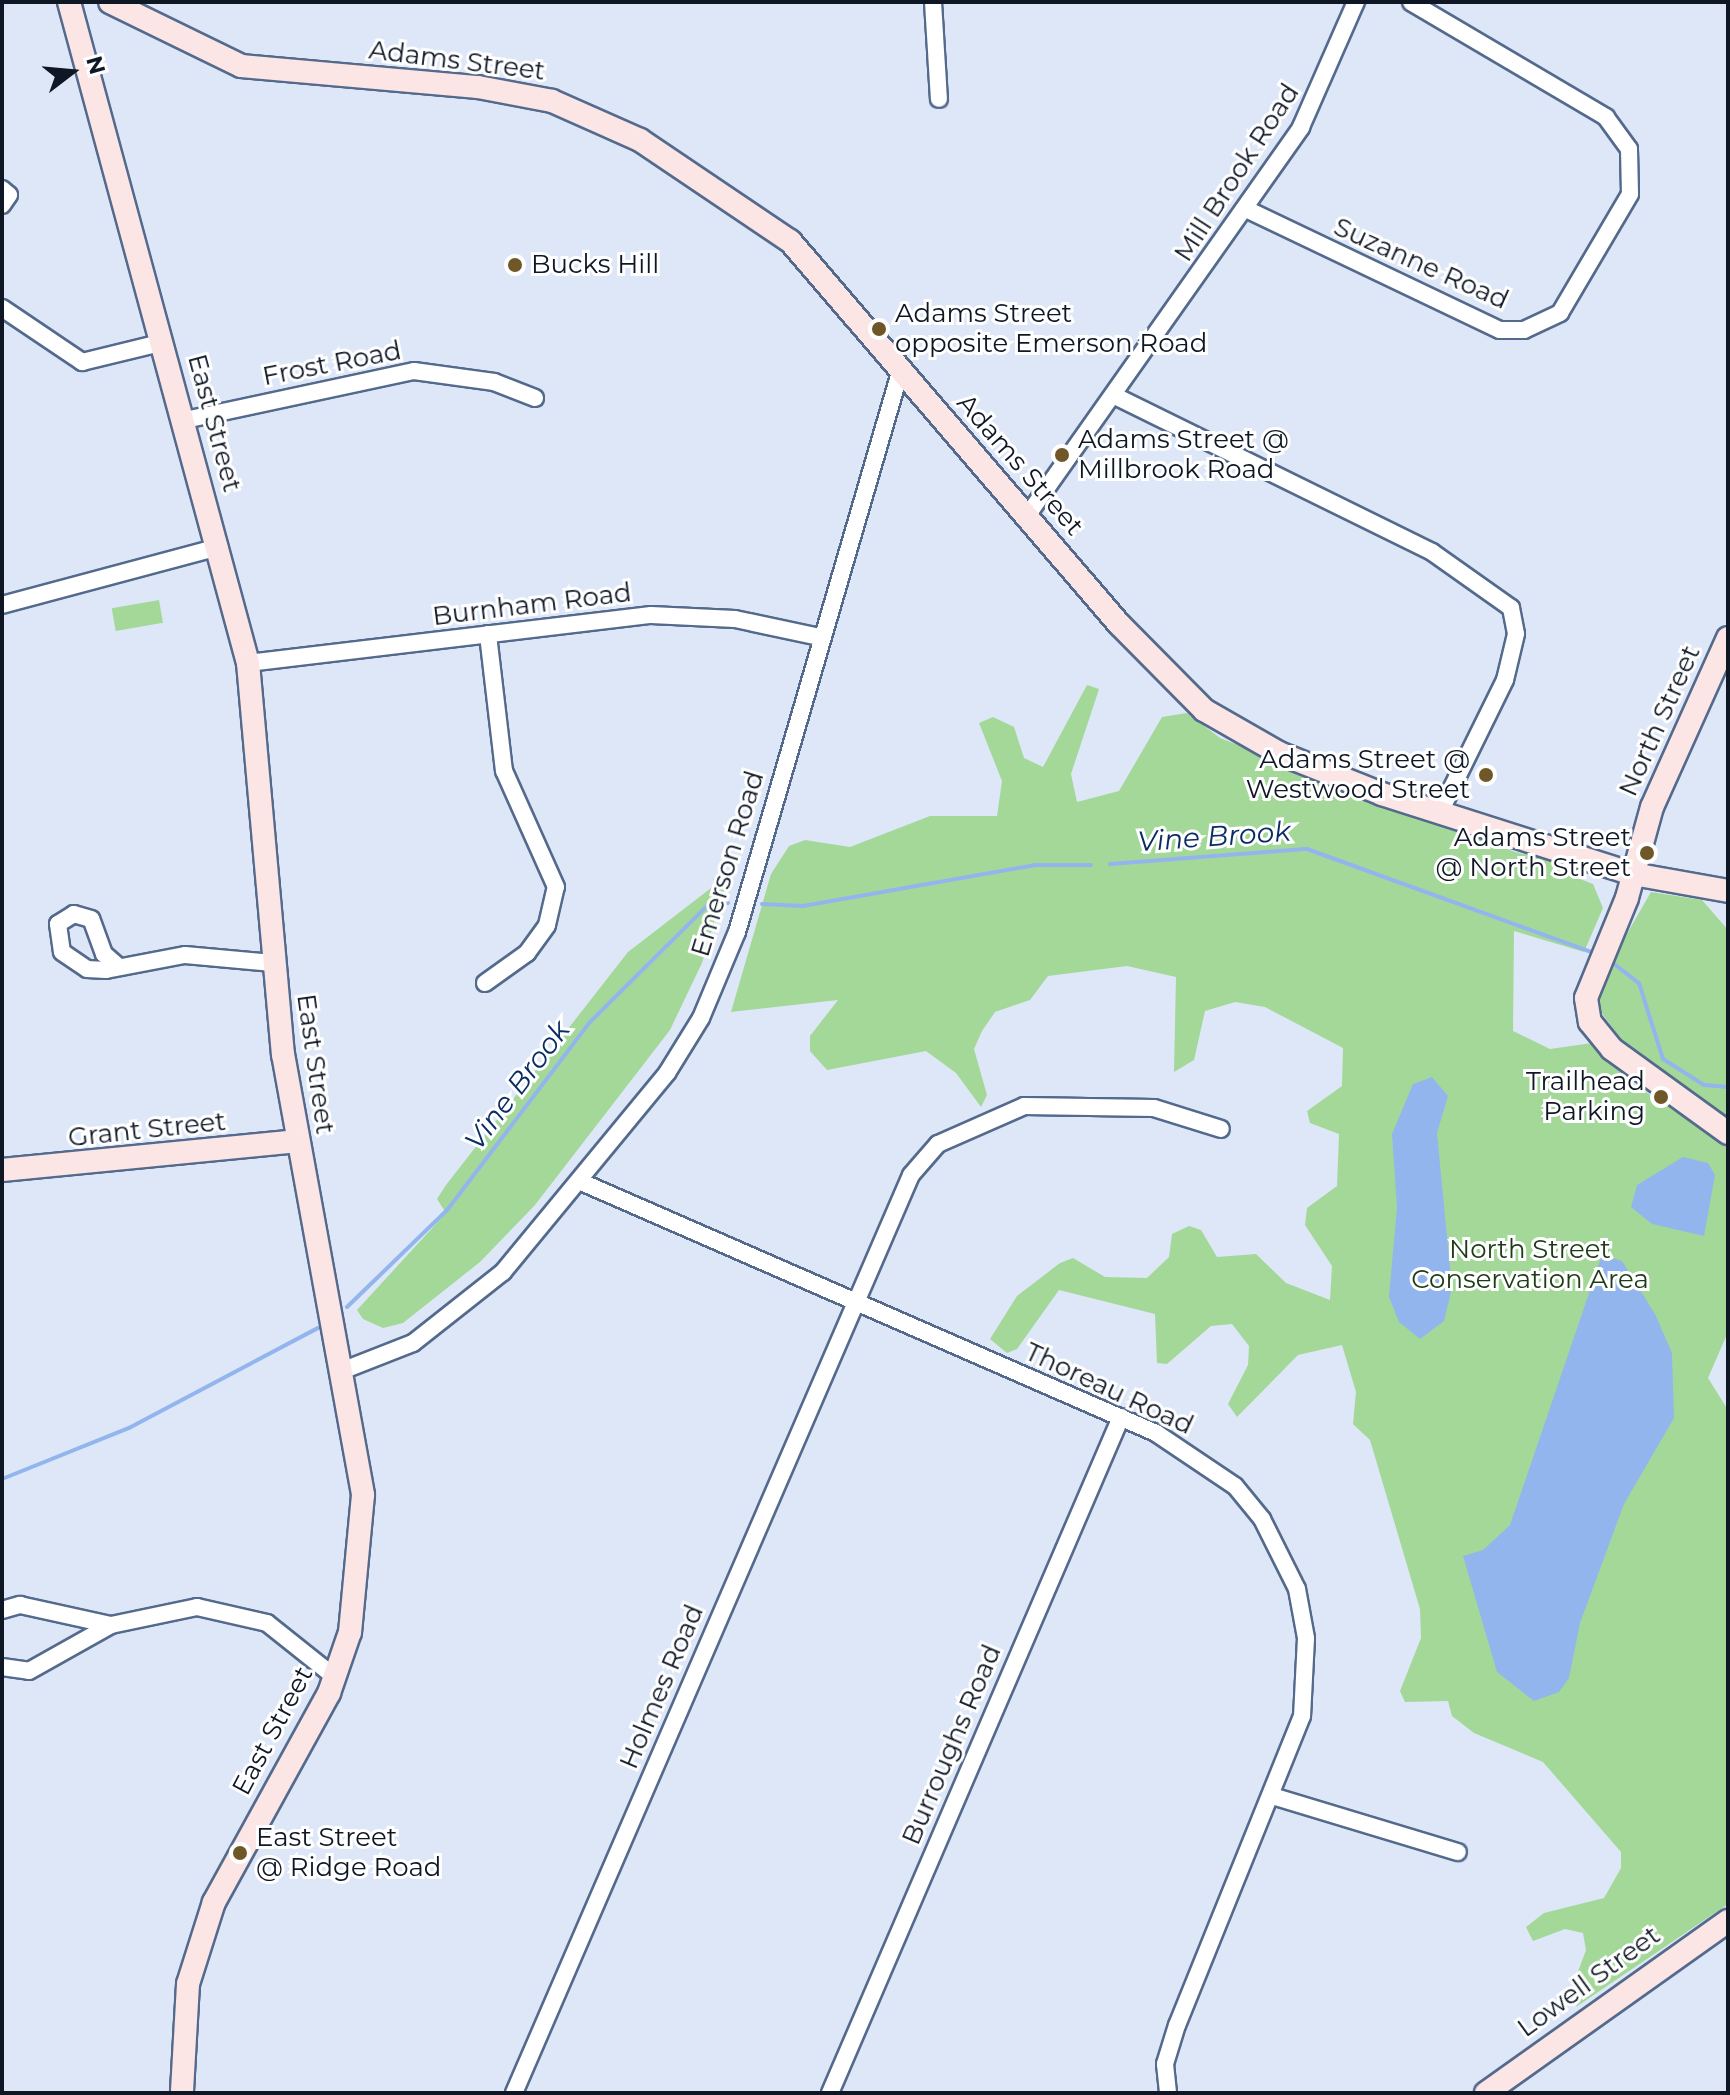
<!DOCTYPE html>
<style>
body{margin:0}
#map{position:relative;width:1730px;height:2095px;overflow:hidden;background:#dde7f7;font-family:Montserrat,sans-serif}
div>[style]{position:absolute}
.green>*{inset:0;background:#a4d899;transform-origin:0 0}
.water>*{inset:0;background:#92b5ee}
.stream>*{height:4px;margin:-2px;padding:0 2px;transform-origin:2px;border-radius:2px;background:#92b5ee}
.roads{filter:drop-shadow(2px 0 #546a8d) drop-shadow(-2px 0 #546a8d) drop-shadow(0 2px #546a8d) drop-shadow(0 -2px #546a8d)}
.street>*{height:16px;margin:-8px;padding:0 8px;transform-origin:8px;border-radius:8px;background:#fff}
.secondary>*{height:22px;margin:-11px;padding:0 11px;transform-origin:11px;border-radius:11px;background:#fce6e5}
.dots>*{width:22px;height:22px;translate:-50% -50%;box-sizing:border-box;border:4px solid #fff;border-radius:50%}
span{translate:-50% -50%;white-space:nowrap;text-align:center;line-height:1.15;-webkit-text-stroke:6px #fff;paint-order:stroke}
.street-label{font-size:26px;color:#0f1725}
.poi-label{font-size:26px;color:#0f1725}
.left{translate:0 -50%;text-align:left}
.right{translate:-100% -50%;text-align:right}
.park-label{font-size:26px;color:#1c3b16}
.water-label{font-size:28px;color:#092c65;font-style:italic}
.frame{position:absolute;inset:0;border:4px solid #0f1725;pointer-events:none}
.north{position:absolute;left:32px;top:32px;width:80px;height:80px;-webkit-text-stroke:6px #fff;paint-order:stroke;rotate:74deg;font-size:22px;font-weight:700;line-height:32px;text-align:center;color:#0f1725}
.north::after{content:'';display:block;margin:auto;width:28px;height:36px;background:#0f1725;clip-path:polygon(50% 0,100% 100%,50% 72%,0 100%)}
</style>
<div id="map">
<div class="green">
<div style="left:159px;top:600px;width:23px;height:48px;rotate:80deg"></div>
<div style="clip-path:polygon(1087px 685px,1099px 689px,1071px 774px,1077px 802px,1119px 791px,1162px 717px,1187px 713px,1220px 738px,1515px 852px,1561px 862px,1567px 874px,1593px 884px,1603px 908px,1584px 952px,1514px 931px,1513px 1031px,1550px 1049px,1592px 1043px,1629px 1081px,1728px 1145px,1728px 1332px,1708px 1378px,1728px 1410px,1728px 1904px,1576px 2007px,1581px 1995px,1570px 1993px,1586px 1950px,1583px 1933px,1565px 1929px,1533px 1941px,1526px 1927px,1544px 1913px,1604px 1898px,1621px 1868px,1621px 1852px,1543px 1762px,1474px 1733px,1452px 1716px,1448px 1701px,1405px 1702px,1400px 1691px,1421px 1638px,1420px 1609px,1370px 1440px,1353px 1424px,1356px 1392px,1342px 1345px,1298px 1355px,1237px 1417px,1228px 1404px,1248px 1365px,1249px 1346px,1232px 1324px,1211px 1326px,1167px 1364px,1157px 1363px,1155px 1314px,1059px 1290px,1017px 1349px,1007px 1353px,990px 1339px,1017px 1296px,1060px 1263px,1073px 1258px,1105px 1277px,1147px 1278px,1169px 1257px,1172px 1234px,1189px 1226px,1201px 1230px,1217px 1257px,1256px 1254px,1286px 1283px,1330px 1300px,1332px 1266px,1305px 1225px,1307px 1208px,1337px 1186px,1339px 1134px,1310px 1123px,1307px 1111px,1342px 1086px,1343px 1048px,1265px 1007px,1235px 1002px,1205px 1011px,1194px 1060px,1174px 1072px,1176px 977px,1127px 966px,1048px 976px,1030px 1000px,995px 1012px,982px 1031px,974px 1049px,987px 1095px,981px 1107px,956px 1073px,926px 1051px,827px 1070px,810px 1051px,810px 1036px,838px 1000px,731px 1012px,771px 874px,789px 846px,805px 840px,850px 847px,930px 816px,997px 816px,1002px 781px,979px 723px,993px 717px,1014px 727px,1024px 758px,1043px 767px)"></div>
<div style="clip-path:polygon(728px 877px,702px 963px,670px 1030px,535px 1205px,480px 1262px,403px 1323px,383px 1328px,363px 1319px,357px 1310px,446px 1213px,437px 1199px,446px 1185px,628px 952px,715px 885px,713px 879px)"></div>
<div style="clip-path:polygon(1651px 892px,1702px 900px,1728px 930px,1728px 1121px,1627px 1048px,1601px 1012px,1598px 984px)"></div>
</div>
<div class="water">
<div style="clip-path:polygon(1432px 1077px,1448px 1096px,1437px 1133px,1452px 1288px,1444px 1321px,1420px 1339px,1399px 1322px,1389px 1297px,1397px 1207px,1392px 1134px,1413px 1084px)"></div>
<div style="clip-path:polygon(1683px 1157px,1708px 1163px,1715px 1175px,1704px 1236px,1652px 1224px,1631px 1207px,1637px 1185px)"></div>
<div style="clip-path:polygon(1602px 1255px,1622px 1261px,1655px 1314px,1672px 1353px,1674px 1418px,1624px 1504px,1580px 1623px,1569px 1678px,1559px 1692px,1534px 1701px,1497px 1672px,1463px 1556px,1483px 1550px,1510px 1525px)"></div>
</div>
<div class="stream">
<div style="left:1110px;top:864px;width:198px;rotate:-4.4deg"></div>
<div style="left:1307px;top:849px;width:302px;rotate:19.9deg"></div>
<div style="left:762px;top:904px;width:41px;rotate:2.8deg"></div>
<div style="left:803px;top:906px;width:236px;rotate:-10deg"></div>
<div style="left:1035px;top:865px;width:56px"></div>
<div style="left:1613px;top:963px;width:33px;rotate:38deg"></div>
<div style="left:1639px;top:983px;width:80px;rotate:72.5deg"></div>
<div style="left:1663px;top:1059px;width:49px;rotate:32.4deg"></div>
<div style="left:1704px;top:1085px;width:24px;rotate:5deg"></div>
<div style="left:347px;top:1307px;width:141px;rotate:-44.1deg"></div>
<div style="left:448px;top:1209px;width:233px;rotate:-52.8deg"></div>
<div style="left:589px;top:1023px;width:172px;rotate:-44.8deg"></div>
<div style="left:711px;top:902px;width:17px;rotate:3deg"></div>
<div style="left:2px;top:1479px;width:137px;rotate:-21.9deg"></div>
<div style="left:129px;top:1428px;width:214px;rotate:-27.9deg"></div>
</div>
<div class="roads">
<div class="street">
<div style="left:933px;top:2px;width:97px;rotate:86.5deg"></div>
<div style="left:2px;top:189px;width:9px;rotate:41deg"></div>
<div style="left:9px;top:195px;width:12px;rotate:125deg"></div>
<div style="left:1246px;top:209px;width:281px;rotate:25.5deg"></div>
<div style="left:1500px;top:330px;width:24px"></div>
<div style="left:1524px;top:330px;width:40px;rotate:-25deg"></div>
<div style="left:1560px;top:313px;width:138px;rotate:-59.5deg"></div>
<div style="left:1630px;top:194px;width:45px;rotate:-91.3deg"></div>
<div style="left:1629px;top:149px;width:39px;rotate:-126deg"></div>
<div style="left:1606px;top:117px;width:226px;rotate:-149.5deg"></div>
<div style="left:2px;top:308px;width:97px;rotate:34deg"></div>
<div style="left:82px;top:362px;width:84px;rotate:-13.7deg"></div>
<div style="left:1113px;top:395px;width:356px;rotate:26.2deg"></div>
<div style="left:1432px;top:552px;width:97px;rotate:35.3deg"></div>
<div style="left:1511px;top:608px;width:26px;rotate:79deg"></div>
<div style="left:1516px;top:634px;width:47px;rotate:103.4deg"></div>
<div style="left:1505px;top:680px;width:147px;rotate:116.2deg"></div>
<div style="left:185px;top:420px;width:234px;rotate:-12.1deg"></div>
<div style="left:414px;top:371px;width:81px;rotate:7.8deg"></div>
<div style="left:494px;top:382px;width:44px;rotate:21.3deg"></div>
<div style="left:1027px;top:516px;width:476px;rotate:-54.8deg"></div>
<div style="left:1301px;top:127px;width:137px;rotate:-66.3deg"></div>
<div style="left:2px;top:605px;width:225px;rotate:-15deg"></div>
<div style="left:248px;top:663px;width:406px;rotate:-6.8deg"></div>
<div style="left:651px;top:615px;width:84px;rotate:2.7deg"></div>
<div style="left:735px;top:619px;width:87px;rotate:12deg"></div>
<div style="left:119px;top:967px;width:20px;rotate:-139deg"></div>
<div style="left:104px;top:954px;width:37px;rotate:-110deg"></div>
<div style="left:91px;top:919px;width:18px;rotate:-164deg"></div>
<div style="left:74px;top:914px;width:19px;rotate:148deg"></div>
<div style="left:58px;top:924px;width:28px;rotate:82deg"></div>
<div style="left:62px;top:952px;width:30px;rotate:34deg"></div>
<div style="left:87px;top:969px;width:19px;rotate:3deg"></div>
<div style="left:106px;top:970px;width:80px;rotate:-10.8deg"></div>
<div style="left:185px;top:955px;width:88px;rotate:5.2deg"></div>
<div style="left:485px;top:983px;width:52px;rotate:-35.5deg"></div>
<div style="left:527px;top:953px;width:34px;rotate:-54deg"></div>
<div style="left:547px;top:925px;width:39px;rotate:-77deg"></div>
<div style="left:556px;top:887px;width:127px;rotate:-114.1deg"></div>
<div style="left:504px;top:771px;width:138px;rotate:-96.7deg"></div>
<div style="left:579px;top:1181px;width:630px;rotate:23.59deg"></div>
<div style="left:1156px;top:1433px;width:95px;rotate:33.9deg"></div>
<div style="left:1235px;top:1486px;width:43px;rotate:50.7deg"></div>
<div style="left:1262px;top:1519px;width:78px;rotate:63.4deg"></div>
<div style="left:1297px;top:1589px;width:50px;rotate:79.6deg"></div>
<div style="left:1306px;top:1638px;width:78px;rotate:92.9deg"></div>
<div style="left:1302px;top:1716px;width:333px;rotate:112deg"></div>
<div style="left:1177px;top:2025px;width:41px;rotate:107.1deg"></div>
<div style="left:1165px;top:2064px;width:29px;rotate:84deg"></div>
<div style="left:344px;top:1370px;width:74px;rotate:-21.4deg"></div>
<div style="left:413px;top:1343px;width:115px;rotate:-38.3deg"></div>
<div style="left:503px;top:1272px;width:258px;rotate:-50.5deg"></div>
<div style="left:667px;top:1073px;width:65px;rotate:-58.3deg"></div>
<div style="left:701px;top:1018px;width:93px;rotate:-67.3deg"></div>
<div style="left:737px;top:932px;width:586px;rotate:-73.76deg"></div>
<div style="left:2px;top:1610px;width:19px;rotate:-16deg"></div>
<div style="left:20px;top:1605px;width:93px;rotate:12.4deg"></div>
<div style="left:2px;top:1667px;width:27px;rotate:8deg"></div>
<div style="left:29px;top:1671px;width:94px;rotate:-29.3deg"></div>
<div style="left:111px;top:1625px;width:88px;rotate:-11.8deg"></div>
<div style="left:197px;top:1607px;width:72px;rotate:12.9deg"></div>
<div style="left:267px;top:1623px;width:87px;rotate:38.5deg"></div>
<div style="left:1272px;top:1796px;width:194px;rotate:16.8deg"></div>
<div style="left:514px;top:2093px;width:1000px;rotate:-66.61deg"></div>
<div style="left:911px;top:1175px;width:41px;rotate:-48.9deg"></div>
<div style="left:938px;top:1144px;width:94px;rotate:-23.8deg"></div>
<div style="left:1024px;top:1106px;width:130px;rotate:0.9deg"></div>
<div style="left:1154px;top:1108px;width:70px;rotate:17.4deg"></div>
<div style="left:830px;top:2093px;width:736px;rotate:-66.71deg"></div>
</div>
<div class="secondary">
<div style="left:69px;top:2px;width:685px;rotate:74.85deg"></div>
<div style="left:248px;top:663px;width:393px;rotate:84.9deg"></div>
<div style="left:283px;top:1054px;width:448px;rotate:79.7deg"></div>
<div style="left:363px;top:1495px;width:138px;rotate:95.4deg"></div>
<div style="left:350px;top:1632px;width:65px;rotate:109deg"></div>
<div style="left:329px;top:1693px;width:239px;rotate:118.8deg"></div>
<div style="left:214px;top:1902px;width:86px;rotate:107.6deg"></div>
<div style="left:188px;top:1984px;width:109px;rotate:93.2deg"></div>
<div style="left:110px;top:2px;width:146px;rotate:26deg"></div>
<div style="left:241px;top:66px;width:238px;rotate:5.1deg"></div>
<div style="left:478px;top:87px;width:75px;rotate:10.7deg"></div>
<div style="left:552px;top:101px;width:96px;rotate:23.9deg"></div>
<div style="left:640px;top:140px;width:181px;rotate:34deg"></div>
<div style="left:790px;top:241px;width:505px;rotate:49.34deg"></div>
<div style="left:1119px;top:624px;width:121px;rotate:45.3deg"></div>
<div style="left:1204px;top:710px;width:86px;rotate:29.8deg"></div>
<div style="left:1279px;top:753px;width:111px;rotate:21.7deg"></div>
<div style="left:1382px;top:794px;width:263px;rotate:17.7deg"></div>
<div style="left:1633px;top:874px;width:97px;rotate:10.1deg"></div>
<div style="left:1728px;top:638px;width:185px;rotate:114.2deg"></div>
<div style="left:1652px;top:807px;width:94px;rotate:105.4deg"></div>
<div style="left:1627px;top:898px;width:108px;rotate:112.3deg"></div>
<div style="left:1586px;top:998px;width:24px;rotate:81deg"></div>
<div style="left:1590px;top:1022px;width:35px;rotate:51deg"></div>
<div style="left:1612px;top:1049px;width:143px;rotate:35.9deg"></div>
<div style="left:2px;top:1170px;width:297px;rotate:-5.6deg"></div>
<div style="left:1486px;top:2093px;width:297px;rotate:-35.4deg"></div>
</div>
</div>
<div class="dots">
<div style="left:515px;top:265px;background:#705728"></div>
<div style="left:879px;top:329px;background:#705728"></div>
<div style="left:1062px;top:455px;background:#705728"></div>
<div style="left:1486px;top:775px;background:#705728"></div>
<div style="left:1647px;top:853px;background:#705728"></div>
<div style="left:1661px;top:1097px;background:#705728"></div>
<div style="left:240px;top:1853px;background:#705728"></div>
</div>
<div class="street-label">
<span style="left:457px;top:61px;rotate:7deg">Adams Street</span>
<span style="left:1237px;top:173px;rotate:-57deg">Mill Brook Road</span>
<span style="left:1421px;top:264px;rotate:24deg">Suzanne Road</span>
<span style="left:332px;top:364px;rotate:-11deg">Frost Road</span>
<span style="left:214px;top:423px;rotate:75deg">East Street</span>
<span style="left:1020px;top:465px;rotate:49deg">Adams Street</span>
<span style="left:532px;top:605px;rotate:-7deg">Burnham Road</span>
<span style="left:1660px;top:721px;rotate:-66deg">North Street</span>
<span style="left:728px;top:864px;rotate:-73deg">Emerson Road</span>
<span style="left:315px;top:1064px;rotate:82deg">East Street</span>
<span style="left:147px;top:1130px;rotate:-6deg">Grant Street</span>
<span style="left:1109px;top:1389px;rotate:25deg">Thoreau Road</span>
<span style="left:662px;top:1687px;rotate:-67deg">Holmes Road</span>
<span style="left:273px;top:1731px;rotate:-62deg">East Street</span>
<span style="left:952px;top:1745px;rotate:-67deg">Burroughs Road</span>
<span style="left:1589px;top:1982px;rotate:-36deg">Lowell Street</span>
</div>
<div class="poi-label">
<span class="left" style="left:531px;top:265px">Bucks Hill</span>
<span class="left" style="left:895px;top:329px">Adams Street<br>opposite Emerson Road</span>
<span class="left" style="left:1078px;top:455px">Adams Street @<br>Millbrook Road</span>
<span class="right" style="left:1470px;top:775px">Adams Street @<br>Westwood Street</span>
<span class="right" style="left:1631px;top:853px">Adams Street<br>@ North Street</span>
<span class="right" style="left:1645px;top:1097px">Trailhead<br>Parking</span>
<span class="left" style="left:256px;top:1853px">East Street<br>@ Ridge Road</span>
</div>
<div class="park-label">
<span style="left:1530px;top:1265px">North Street<br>Conservation Area</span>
</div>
<div class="water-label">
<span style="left:1214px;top:836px;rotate:-4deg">Vine Brook</span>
<span style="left:517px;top:1085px;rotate:-53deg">Vine Brook</span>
</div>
<div class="frame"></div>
<div class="north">N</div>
</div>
